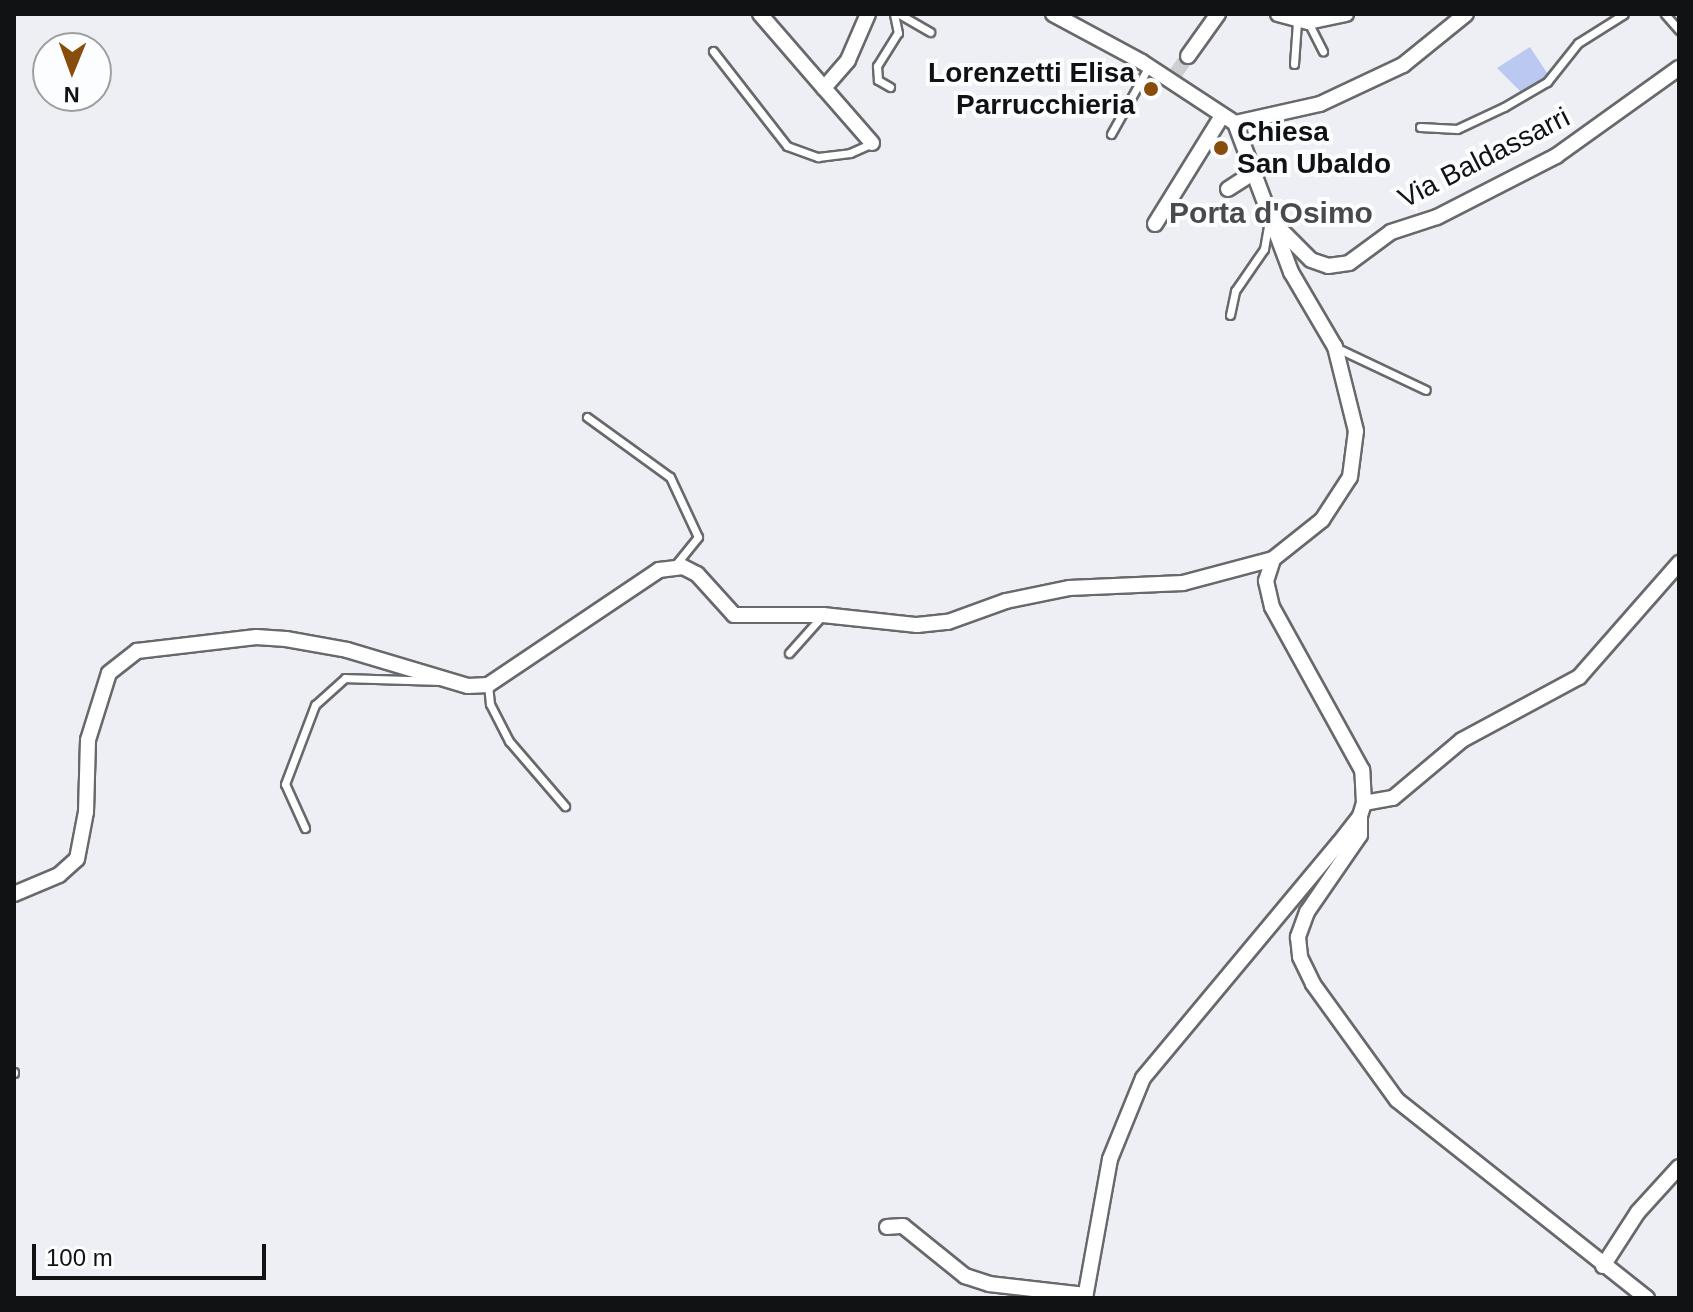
<!DOCTYPE html>
<style>
body{margin:0}
#map{position:relative;width:1693px;height:1312px;overflow:hidden;background:#eeeff4;font-family:Helvetica,sans-serif}
div>[style]{position:absolute}
.green>*{inset:0;background:#bbc8ef}
.street-tunnel>*{height:14px;margin-top:-7px;transform-origin:0;background:repeating-linear-gradient(90deg,#cdced2 0 14px,transparent 0 21px)}
.roads{filter:drop-shadow(2px 0 #67696c) drop-shadow(-2px 0 #67696c) drop-shadow(0 2px #67696c) drop-shadow(0 -2px #67696c)}
.lane>*{height:7px;margin:-3.5px;padding:0 3.5px;transform-origin:3.5px;border-radius:3.5px;background:#fff}
.street>*{height:14px;margin:-7px;padding:0 7px;transform-origin:7px;border-radius:7px;background:#fff}
.dots>*{width:22px;height:22px;translate:-50% -50%;box-sizing:border-box;border:4px solid #fcfdfe;border-radius:50%}
span{translate:-50% -50%;white-space:nowrap;text-align:center;line-height:1.15;-webkit-text-stroke:8px #fcfdfe;paint-order:stroke}
.poi-label{font-size:28px;color:#111213;font-weight:700}
.right{translate:-100% -50%;text-align:right}
.left{translate:0 -50%;text-align:left}
.street-label{font-size:28px;color:#111213}
.neighbourhood-label{font-size:30px;color:#484a4d;font-weight:700}
.frame{position:absolute;inset:0;border:16px solid #111213;pointer-events:none}
.north{position:absolute;left:32px;top:32px;width:80px;height:80px;box-sizing:border-box;background:#fcfdfe;border:2px solid #9e9fa0;border-radius:50%;rotate:181deg;font-size:22px;font-weight:700;line-height:32px;text-align:center;color:#111213}
.north::after{content:'';display:block;margin:auto;width:28px;height:36px;background:#894d0b;clip-path:polygon(50% 0,100% 100%,50% 72%,0 100%)}
.scale{position:absolute;left:32px;top:1244px;width:234px;height:36px;box-sizing:border-box;border:4px solid #111213;border-top:0;padding-left:10px;font-size:24px;line-height:28px;white-space:nowrap;color:#111213;-webkit-text-stroke:6px #fcfdfe;paint-order:stroke}
</style>
<div id="map">
<div class="green">
<div style="clip-path:polygon(1530px 47px,1549px 76px,1521px 92px,1497px 68px)"></div>
</div>
<div class="street-tunnel">
<div style="left:1176px;top:73px;width:21px;rotate:-55deg"></div>
</div>
<div class="roads">
<div class="lane">
<div style="left:899px;top:14px;width:36px;rotate:30deg"></div>
<div style="left:1665px;top:14px;width:21px;rotate:49deg"></div>
<div style="left:1308px;top:22px;width:33px;rotate:63deg"></div>
<div style="left:713px;top:51px;width:120px;rotate:52.1deg"></div>
<div style="left:787px;top:146px;width:33px;rotate:20deg"></div>
<div style="left:818px;top:157px;width:32px;rotate:-7deg"></div>
<div style="left:850px;top:153px;width:24px;rotate:-24deg"></div>
<div style="left:1294px;top:64px;width:42px;rotate:-85.9deg"></div>
<div style="left:890px;top:87px;width:14px;rotate:-150deg"></div>
<div style="left:878px;top:80px;width:14px;rotate:-94deg"></div>
<div style="left:877px;top:66px;width:39px;rotate:-58deg"></div>
<div style="left:898px;top:33px;width:19px;rotate:-102deg"></div>
<div style="left:1420px;top:127px;width:37px;rotate:3deg"></div>
<div style="left:1457px;top:129px;width:52px;rotate:-25.1deg"></div>
<div style="left:1504px;top:107px;width:50px;rotate:-30.2deg"></div>
<div style="left:1547px;top:82px;width:50px;rotate:-51.5deg"></div>
<div style="left:1578px;top:43px;width:54px;rotate:-32.2deg"></div>
<div style="left:1111px;top:134px;width:78px;rotate:-60.8deg"></div>
<div style="left:1230px;top:315px;width:25px;rotate:-78deg"></div>
<div style="left:1235px;top:291px;width:51px;rotate:-55.4deg"></div>
<div style="left:1264px;top:249px;width:27px;rotate:-80deg"></div>
<div style="left:1337px;top:348px;width:98px;rotate:25.3deg"></div>
<div style="left:587px;top:417px;width:102px;rotate:35.9deg"></div>
<div style="left:670px;top:477px;width:66px;rotate:65deg"></div>
<div style="left:698px;top:537px;width:38px;rotate:129deg"></div>
<div style="left:789px;top:653px;width:50px;rotate:-48.3deg"></div>
<div style="left:488px;top:685px;width:19px;rotate:84deg"></div>
<div style="left:490px;top:704px;width:42px;rotate:62.8deg"></div>
<div style="left:509px;top:741px;width:86px;rotate:49.3deg"></div>
<div style="left:305px;top:828px;width:48px;rotate:-114.4deg"></div>
<div style="left:285px;top:784px;width:85px;rotate:-69.2deg"></div>
<div style="left:315px;top:705px;width:40px;rotate:-42deg"></div>
<div style="left:345px;top:678px;width:93px;rotate:1.8deg"></div>
<div style="left:14px;top:1072px;width:1px;rotate:90deg"></div>
</div>
<div class="street">
<div style="left:760px;top:14px;width:98px;rotate:49.1deg"></div>
<div style="left:824px;top:88px;width:37px;rotate:-49deg"></div>
<div style="left:848px;top:60px;width:50px;rotate:-66.5deg"></div>
<div style="left:1053px;top:14px;width:101px;rotate:28.3deg"></div>
<div style="left:1142px;top:62px;width:111px;rotate:33.3deg"></div>
<div style="left:1278px;top:14px;width:31px;rotate:15deg"></div>
<div style="left:1308px;top:22px;width:39px;rotate:-12deg"></div>
<div style="left:1188px;top:56px;width:52px;rotate:-54.5deg"></div>
<div style="left:824px;top:88px;width:73px;rotate:48.9deg"></div>
<div style="left:1235px;top:123px;width:87px;rotate:-12.6deg"></div>
<div style="left:1320px;top:104px;width:92px;rotate:-25.2deg"></div>
<div style="left:1403px;top:65px;width:81px;rotate:-39deg"></div>
<div style="left:1228px;top:189px;width:33px;rotate:-33deg"></div>
<div style="left:1155px;top:224px;width:127px;rotate:-58.2deg"></div>
<div style="left:1276px;top:225px;width:49px;rotate:45deg"></div>
<div style="left:1311px;top:260px;width:18px;rotate:19deg"></div>
<div style="left:1328px;top:266px;width:21px;rotate:-8deg"></div>
<div style="left:1349px;top:263px;width:52px;rotate:-36.4deg"></div>
<div style="left:1391px;top:232px;width:48px;rotate:-18.1deg"></div>
<div style="left:1437px;top:217px;width:134px;rotate:-27.1deg"></div>
<div style="left:1556px;top:156px;width:151px;rotate:-35.6deg"></div>
<div style="left:1364px;top:803px;width:29px;rotate:-10deg"></div>
<div style="left:1393px;top:798px;width:90px;rotate:-40deg"></div>
<div style="left:1462px;top:740px;width:133px;rotate:-28.3deg"></div>
<div style="left:1579px;top:677px;width:152px;rotate:-48.7deg"></div>
<div style="left:1360px;top:816px;width:19px;rotate:90deg"></div>
<div style="left:1360px;top:835px;width:93px;rotate:124.5deg"></div>
<div style="left:1307px;top:912px;width:27px;rotate:110deg"></div>
<div style="left:1298px;top:937px;width:20px;rotate:84deg"></div>
<div style="left:1300px;top:957px;width:30px;rotate:64deg"></div>
<div style="left:1313px;top:984px;width:143px;rotate:54.1deg"></div>
<div style="left:1397px;top:1100px;width:319px;rotate:38.4deg"></div>
<div style="left:14px;top:894px;width:49px;rotate:-22.9deg"></div>
<div style="left:59px;top:875px;width:24px;rotate:-42deg"></div>
<div style="left:77px;top:859px;width:48px;rotate:-79.2deg"></div>
<div style="left:86px;top:812px;width:72px;rotate:-88.4deg"></div>
<div style="left:88px;top:740px;width:70px;rotate:-72.6deg"></div>
<div style="left:109px;top:673px;width:36px;rotate:-38deg"></div>
<div style="left:137px;top:651px;width:120px;rotate:-6.7deg"></div>
<div style="left:256px;top:637px;width:30px;rotate:4deg"></div>
<div style="left:286px;top:639px;width:62px;rotate:10.2deg"></div>
<div style="left:347px;top:650px;width:126px;rotate:16.6deg"></div>
<div style="left:468px;top:686px;width:20px;rotate:-3deg"></div>
<div style="left:488px;top:685px;width:206px;rotate:-33.9deg"></div>
<div style="left:659px;top:570px;width:24px;rotate:-7deg"></div>
<div style="left:683px;top:567px;width:16px;rotate:27deg"></div>
<div style="left:697px;top:574px;width:55px;rotate:47.9deg"></div>
<div style="left:734px;top:615px;width:89px"></div>
<div style="left:823px;top:615px;width:95px;rotate:6.1deg"></div>
<div style="left:917px;top:625px;width:31px;rotate:-6deg"></div>
<div style="left:948px;top:622px;width:62px;rotate:-19.9deg"></div>
<div style="left:1006px;top:601px;width:64px;rotate:-11.7deg"></div>
<div style="left:1069px;top:588px;width:114px;rotate:-2.5deg"></div>
<div style="left:1183px;top:583px;width:93px;rotate:-14.9deg"></div>
<div style="left:887px;top:1227px;width:16px;rotate:-4deg"></div>
<div style="left:903px;top:1226px;width:80px;rotate:38.9deg"></div>
<div style="left:965px;top:1276px;width:25px;rotate:18deg"></div>
<div style="left:989px;top:1284px;width:97px;rotate:6.5deg"></div>
<div style="left:1603px;top:1266px;width:64px;rotate:-57.1deg"></div>
<div style="left:1638px;top:1212px;width:61px;rotate:-47.7deg"></div>
<div style="left:1085px;top:1298px;width:141px;rotate:-79.8deg"></div>
<div style="left:1110px;top:1159px;width:87px;rotate:-67.8deg"></div>
<div style="left:1143px;top:1078px;width:306px;rotate:-50.2deg"></div>
<div style="left:1339px;top:843px;width:34px;rotate:-52deg"></div>
<div style="left:1360px;top:816px;width:14px;rotate:-73deg"></div>
<div style="left:1364px;top:803px;width:33px;rotate:-93deg"></div>
<div style="left:1362px;top:770px;width:186px;rotate:-118.9deg"></div>
<div style="left:1272px;top:607px;width:27px;rotate:-103deg"></div>
<div style="left:1266px;top:581px;width:23px;rotate:-72deg"></div>
<div style="left:1273px;top:559px;width:63px;rotate:-38.5deg"></div>
<div style="left:1322px;top:520px;width:51px;rotate:-56.9deg"></div>
<div style="left:1350px;top:477px;width:46px;rotate:-82.6deg"></div>
<div style="left:1356px;top:431px;width:87px;rotate:-104deg"></div>
<div style="left:1335px;top:347px;width:87px;rotate:-120.4deg"></div>
<div style="left:1291px;top:272px;width:159px;rotate:-110.6deg"></div>
</div>
</div>
<div class="dots">
<div style="left:1151px;top:89px;background:#894d0b"></div>
<div style="left:1221px;top:148px;background:#894d0b"></div>
</div>
<div class="poi-label">
<span class="right" style="left:1135px;top:89px">Lorenzetti Elisa<br>Parrucchieria</span>
<span class="left" style="left:1237px;top:148px">Chiesa<br>San Ubaldo</span>
</div>
<div class="street-label">
<span style="left:1484px;top:158px;rotate:-27deg">Via Baldassarri</span>
</div>
<div class="neighbourhood-label">
<span style="left:1271px;top:213px">Porta d'Osimo</span>
</div>
<div class="frame"></div>
<div class="north">N</div>
<div class="scale">100 m</div>
</div>
